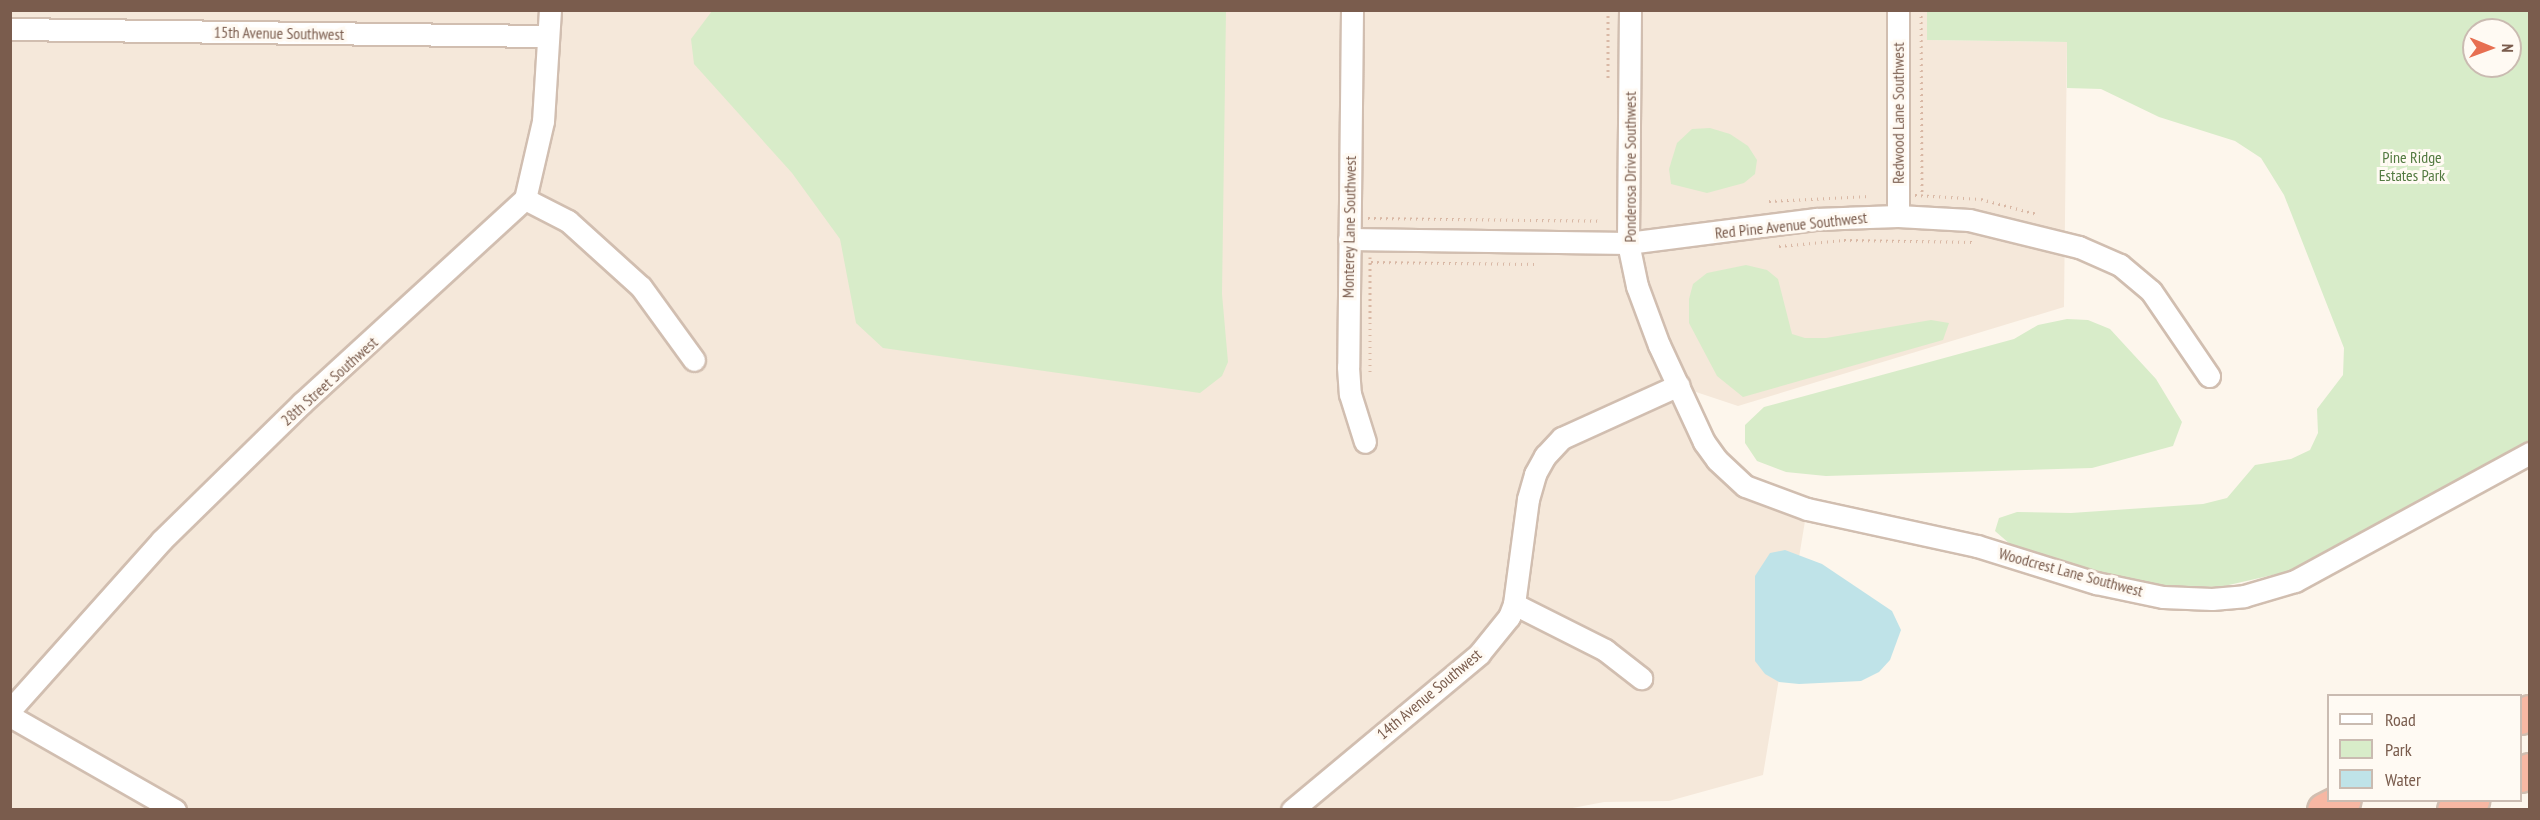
<!DOCTYPE html>
<style>
body{margin:0}
#map{position:relative;width:2540px;height:820px;overflow:hidden;background:#fdf6ec;font-family:"PT Sans Narrow",sans-serif}
div>[style]{position:absolute}
.residential>*{inset:0;background:#f5e8da}
.green>*{inset:0;background:#d8ecc9}
.water>*{inset:0;background:#bfe3e8}
.path>*{height:3px;margin-top:-1.5px;transform-origin:0;background:repeating-linear-gradient(90deg,#d9b8a5 0 1.5px,transparent 0 6px)}
.roads{filter:drop-shadow(2px 0 #d1beb0) drop-shadow(-2px 0 #d1beb0) drop-shadow(0 2px #d1beb0) drop-shadow(0 -2px #d1beb0)}
.minor>*{height:21px;margin:-10.5px;padding:0 10.5px;transform-origin:10.5px;border-radius:10.5px;background:#fff}
.motorway>*{height:33px;margin:-16.5px;padding:0 16.5px;transform-origin:16.5px;border-radius:16.5px;background:#f7b7a3}
span{translate:-50% -50%;white-space:nowrap;text-align:center;line-height:1.15;-webkit-text-stroke:6px #fffaf3;paint-order:stroke}
.street-label{font-size:16px;color:#7a5c4d}
.park-label{font-size:16px;color:#537a41}
.frame{position:absolute;inset:0;border:12px solid #7a5c4d;pointer-events:none}
.legend{position:absolute;left:2327px;top:694px;width:195px;height:108px;box-sizing:border-box;background:#fffaf3;border:2px solid #cabbb1;margin:0;padding:8px 10px;list-style:none;font-size:18px;color:#7a5c4d}
.legend li{display:flex;align-items:center;gap:12px;height:30px}
.legend b{width:30px;border:2px solid #cabbb1}
.north{position:absolute;left:2462px;top:18px;width:60px;height:60px;box-sizing:border-box;background:#fffaf3;border:2px solid #cabbb1;border-radius:50%;rotate:91deg;font-size:16px;font-weight:700;line-height:24px;text-align:center;color:#7a5c4d}
.north::after{content:'';display:block;margin:auto;width:21px;height:27px;background:#e76f51;clip-path:polygon(50% 0,100% 100%,50% 72%,0 100%)}
</style>
<div id="map">
<div class="residential">
<div style="clip-path:polygon(10px 11px,1927px 11px,1927px 40px,2067px 42px,2064px 307px,1738px 406px,1681px 387px,1717px 460px,1807px 509px,1763px 775px,1669px 801px,1604px 802px,1562px 810px,11px 809px)"></div>
</div>
<div class="green">
<div style="clip-path:polygon(evenodd,2321px 10px,2529px 11px,2529px 466px,2356px 556px,2220px 587px,2165px 586px,2079px 568px,2010px 544px,1995px 531px,1999px 518px,2017px 512px,2071px 513px,2203px 504px,2227px 498px,2255px 465px,2291px 459px,2310px 450px,2318px 433px,2317px 409px,2343px 375px,2344px 348px,2284px 195px,2261px 158px,2235px 141px,2159px 117px,2101px 89px,2067px 88px,2067px 42px,1927px 40px,1927px 11px,2321px 10px,2474px 30px,2510px 30px,2510px 66px,2474px 66px,2474px 30px)"></div>
<div style="clip-path:polygon(712px 11px,1226px 11px,1222px 294px,1228px 362px,1222px 376px,1200px 393px,883px 348px,856px 323px,840px 239px,792px 173px,694px 64px,691px 39px)"></div>
<div style="clip-path:polygon(1710px 128px,1730px 134px,1748px 146px,1757px 160px,1755px 174px,1744px 183px,1707px 193px,1671px 184px,1669px 169px,1677px 143px,1692px 129px)"></div>
<div style="clip-path:polygon(1746px 265px,1767px 270px,1778px 279px,1792px 334px,1805px 338px,1826px 338px,1931px 320px,1949px 323px,1943px 340px,1743px 397px,1717px 376px,1689px 323px,1689px 299px,1693px 284px,1707px 273px)"></div>
<div style="clip-path:polygon(2067px 319px,2088px 320px,2110px 329px,2156px 379px,2182px 422px,2173px 446px,2092px 468px,1826px 476px,1786px 472px,1757px 461px,1745px 443px,1745px 425px,1764px 407px,2014px 339px,2038px 325px)"></div>
</div>
<div class="water">
<div style="clip-path:polygon(1785px 550px,1822px 564px,1892px 611px,1901px 630px,1890px 660px,1879px 672px,1861px 681px,1799px 684px,1779px 682px,1765px 674px,1755px 661px,1755px 576px,1770px 553px)"></div>
</div>
<div class="path">
<div style="left:1608px;top:10px;width:71px;rotate:90deg"></div>
<div style="left:1921px;top:10px;width:185px;rotate:89.7deg"></div>
<div style="left:1915px;top:195px;width:66px;rotate:3.5deg"></div>
<div style="left:1981px;top:199px;width:58px;rotate:15deg"></div>
<div style="left:1769px;top:201px;width:101px;rotate:-2.8deg"></div>
<div style="left:1368px;top:218px;width:233px;rotate:0.7deg"></div>
<div style="left:1779px;top:246px;width:65px;rotate:-5.3deg"></div>
<div style="left:1844px;top:240px;width:128px;rotate:0.9deg"></div>
<div style="left:1371px;top:262px;width:163px;rotate:0.7deg"></div>
<div style="left:1370px;top:372px;width:115px;rotate:-90deg"></div>
</div>
<div class="roads">
<div class="minor">
<div style="left:1352px;top:10px;width:357px;rotate:90.6deg"></div>
<div style="left:1348px;top:367px;width:27px;rotate:86deg"></div>
<div style="left:1350px;top:394px;width:50px;rotate:72.6deg"></div>
<div style="left:1630px;top:10px;width:233px;rotate:90.5deg"></div>
<div style="left:1628px;top:243px;width:44px;rotate:78.2deg"></div>
<div style="left:1637px;top:286px;width:63px;rotate:69.6deg"></div>
<div style="left:1659px;top:345px;width:107px;rotate:65.1deg"></div>
<div style="left:1704px;top:442px;width:22px;rotate:54deg"></div>
<div style="left:1717px;top:460px;width:38px;rotate:43deg"></div>
<div style="left:1745px;top:486px;width:66px;rotate:20.4deg"></div>
<div style="left:1807px;top:509px;width:174px;rotate:12.3deg"></div>
<div style="left:1977px;top:546px;width:125px;rotate:17.3deg"></div>
<div style="left:2096px;top:583px;width:68px;rotate:11.8deg"></div>
<div style="left:2163px;top:597px;width:49px;rotate:2.3deg"></div>
<div style="left:2212px;top:599px;width:32px;rotate:-5deg"></div>
<div style="left:2244px;top:596px;width:53px;rotate:-16.4deg"></div>
<div style="left:2295px;top:581px;width:268px;rotate:-28.6deg"></div>
<div style="left:10px;top:29px;width:538px;rotate:0.75deg"></div>
<div style="left:525px;top:199px;width:48px;rotate:27.1deg"></div>
<div style="left:568px;top:221px;width:98px;rotate:42.1deg"></div>
<div style="left:641px;top:287px;width:90px;rotate:54deg"></div>
<div style="left:1898px;top:216px;width:206px;rotate:-90deg"></div>
<div style="left:1349px;top:239px;width:279px;rotate:0.8deg"></div>
<div style="left:1628px;top:243px;width:190px;rotate:-7.3deg"></div>
<div style="left:1816px;top:219px;width:82px;rotate:-2.1deg"></div>
<div style="left:1898px;top:216px;width:71px;rotate:3.2deg"></div>
<div style="left:1969px;top:220px;width:113px;rotate:13.8deg"></div>
<div style="left:2079px;top:247px;width:45px;rotate:23.7deg"></div>
<div style="left:2120px;top:265px;width:40px;rotate:40deg"></div>
<div style="left:2151px;top:291px;width:103px;rotate:55.7deg"></div>
<div style="left:1514px;top:604px;width:102px;rotate:26.8deg"></div>
<div style="left:1605px;top:650px;width:46px;rotate:37.9deg"></div>
<div style="left:10px;top:710px;width:228px;rotate:-48.2deg"></div>
<div style="left:162px;top:540px;width:196px;rotate:-44.4deg"></div>
<div style="left:302px;top:403px;width:302px;rotate:-42.5deg"></div>
<div style="left:525px;top:199px;width:80px;rotate:-77deg"></div>
<div style="left:543px;top:121px;width:111px;rotate:-86.4deg"></div>
<div style="left:10px;top:716px;width:190px;rotate:29.7deg"></div>
<div style="left:1292px;top:810px;width:244px;rotate:-39.8deg"></div>
<div style="left:1479px;top:654px;width:48px;rotate:-51deg"></div>
<div style="left:1509px;top:617px;width:14px;rotate:-69deg"></div>
<div style="left:1514px;top:604px;width:106px;rotate:-82.4deg"></div>
<div style="left:1528px;top:499px;width:26px;rotate:-74deg"></div>
<div style="left:1535px;top:474px;width:21px;rotate:-61deg"></div>
<div style="left:1545px;top:456px;width:25px;rotate:-47deg"></div>
<div style="left:1562px;top:438px;width:128px;rotate:-24.4deg"></div>
</div>
<div class="motorway">
<div style="left:2520px;top:717px;width:11px;rotate:-27deg"></div>
<div style="left:2520px;top:775px;width:11px;rotate:-27deg"></div>
<div style="left:2324px;top:810px;width:22px;rotate:-27deg"></div>
<div style="left:2454px;top:810px;width:21px;rotate:-29deg"></div>
</div>
</div>
<div class="street-label">
<span style="left:279px;top:33px;rotate:1deg">15th Avenue Southwest</span>
<span style="left:1898px;top:113px;rotate:-90deg">Redwood Lane Southwest</span>
<span style="left:1630px;top:167px;rotate:-90deg">Ponderosa Drive Southwest</span>
<span style="left:1791px;top:225px;rotate:-6deg">Red Pine Avenue Southwest</span>
<span style="left:1349px;top:227px;rotate:-89deg">Monterey Lane Southwest</span>
<span style="left:329px;top:381px;rotate:-42deg">28th Street Southwest</span>
<span style="left:2071px;top:572px;rotate:15deg">Woodcrest Lane Southwest</span>
<span style="left:1429px;top:694px;rotate:-40deg">14th Avenue Southwest</span>
</div>
<div class="park-label">
<span style="left:2412px;top:166px">Pine Ridge<br>Estates Park</span>
</div>
<div class="frame"></div>
<ul class="legend">
<li><b style="height:8px;background:#fff"></b>Road</li>
<li><b style="height:16px;background:#d8ecc9"></b>Park</li>
<li><b style="height:16px;background:#bfe3e8"></b>Water</li>
</ul>
<div class="north">N</div>
</div>
